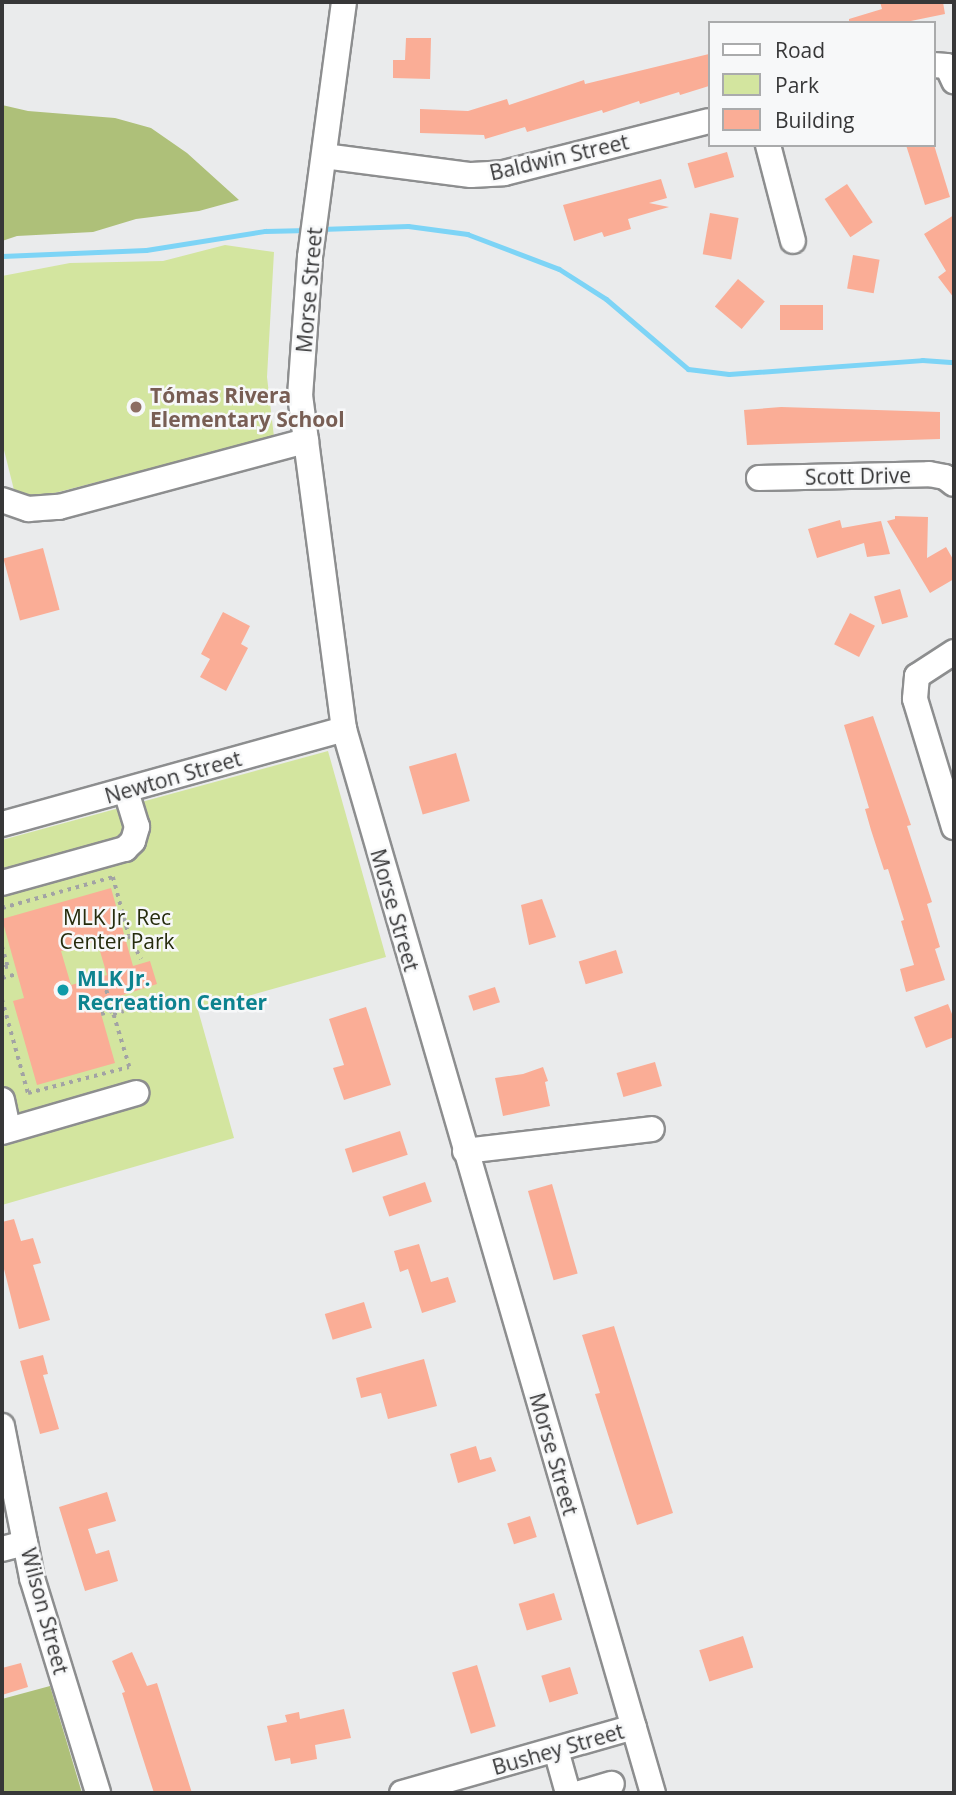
<!DOCTYPE html>
<meta charset="utf-8">
<style>
body{margin:0}
#map{position:relative;width:956px;height:1795px;overflow:hidden;background:#eaebec;font-family:"Open Sans",sans-serif}
div>[style]{position:absolute}
.green>*{inset:0;background:#d3e59f}
.forest>*{inset:0;background:#aec079}
.stream>*{height:5px;margin:-2.5px;padding:0 2.5px;transform-origin:2.5px;border-radius:2.5px;background:#7dd4f6}
.building>*{inset:0;background:#faad96;transform-origin:0 0}
.path>*{height:3.5px;margin-top:-1.75px;transform-origin:0;background:repeating-linear-gradient(90deg,#a2a3a4 0 3.5px,transparent 0 8.5px)}
.roads{filter:drop-shadow(2px 0 #8d8e8f) drop-shadow(-2px 0 #8d8e8f) drop-shadow(0 2px #8d8e8f) drop-shadow(0 -2px #8d8e8f)}
.minor>*{height:24px;margin:-12px;padding:0 12px;transform-origin:12px;border-radius:12px;background:#fff}
.dots>*{width:19px;height:19px;translate:-50% -50%;box-sizing:border-box;border:4px solid #f7f8f9;border-radius:50%}
span{translate:-50% -50%;white-space:nowrap;text-align:center;line-height:1.15;-webkit-text-stroke:5px #f7f8f9;paint-order:stroke}
.street-label{font-size:21px;color:#373738}
.education-label{font-size:21px;color:#785e54;font-weight:700}
.left{translate:0 -50%;text-align:left}
.park-label{font-size:21px;color:#262c0d}
.culture-label{font-size:21px;color:#0d838f;font-weight:700}
.frame{position:absolute;inset:0;border:4px solid #373738;pointer-events:none}
.legend{position:absolute;left:708px;top:21px;width:228px;height:126px;box-sizing:border-box;background:#f7f8f9;border:2px solid #aaabac;margin:0;padding:9px 12px;list-style:none;font-size:21px;color:#373738}
.legend li{display:flex;align-items:center;gap:14px;height:35px}
.legend b{width:35px;border:2px solid #aaabac}
</style>
<div id="map">
<div class="green">
<div style="clip-path:polygon(225px 245px,274px 252px,267px 377px,274px 437px,35px 498px,15px 494px,2px 442px,2px 276px,70px 263px,163px 261px)"></div>
<div style="clip-path:polygon(328px 751px,386px 957px,198px 1010px,234px 1138px,2px 1205px,2px 840px)"></div>
</div>
<div class="forest">
<div style="clip-path:polygon(2px 105px,28px 111px,115px 118px,151px 128px,187px 153px,239px 200px,199px 211px,136px 219px,93px 232px,17px 236px,2px 241px)"></div>
<div style="clip-path:polygon(50px 1686px,82px 1793px,2px 1793px,2px 1699px)"></div>
</div>
<div class="stream">
<div style="left:321px;top:229px;width:87px;rotate:-2deg"></div>
<div style="left:408px;top:226px;width:60px;rotate:7.7deg"></div>
<div style="left:467px;top:234px;width:98px;rotate:20.8deg"></div>
<div style="left:559px;top:269px;width:56px;rotate:32.6deg"></div>
<div style="left:606px;top:299px;width:108px;rotate:40.5deg"></div>
<div style="left:688px;top:369px;width:41px;rotate:7deg"></div>
<div style="left:729px;top:374px;width:194px;rotate:-4.1deg"></div>
<div style="left:922px;top:360px;width:32px;rotate:4deg"></div>
<div style="left:2px;top:256px;width:144px;rotate:-2.4deg"></div>
<div style="left:146px;top:250px;width:121px;rotate:-9.1deg"></div>
<div style="left:265px;top:231px;width:43px;rotate:-1.3deg"></div>
</div>
<div class="building">
<div style="clip-path:polygon(880px 2px,943px 2px,945px 14px,901px 23px,849px 23px,849px 19px,882px 9px)"></div>
<div style="clip-path:polygon(406px 38px,431px 38px,430px 79px,393px 78px,393px 60px,405px 60px)"></div>
<div style="clip-path:polygon(709px 54px,709px 86px,680px 95px,679px 92px,640px 104px,639px 101px,603px 113px,602px 110px,527px 132px,525px 127px,485px 139px,484px 135px,420px 133px,420px 109px,468px 111px,507px 99px,509px 105px,584px 80px,585px 84px)"></div>
<div style="clip-path:polygon(906px 145px,934px 145px,950px 197px,925px 205px)"></div>
<div style="left:727px;top:152px;width:26px;height:41px;rotate:74deg"></div>
<div style="clip-path:polygon(661px 179px,667px 198px,649px 203px,669px 207px,628px 219px,631px 229px,604px 237px,602px 232px,574px 241px,563px 205px)"></div>
<div style="left:847px;top:184px;width:46px;height:27px;rotate:56deg"></div>
<div style="left:710px;top:213px;width:29px;height:42px;rotate:10deg"></div>
<div style="clip-path:polygon(954px 215px,954px 298px,938px 277px,946px 271px,924px 234px)"></div>
<div style="left:853px;top:255px;width:27px;height:34px;rotate:10deg"></div>
<div style="left:738px;top:279px;width:35px;height:36px;rotate:40deg"></div>
<div style="left:823px;top:305px;width:25px;height:43px;rotate:90deg"></div>
<div style="clip-path:polygon(781px 407px,940px 412px,940px 439px,747px 445px,744px 410px)"></div>
<div style="clip-path:polygon(895px 516px,928px 517px,927px 558px,946px 547px,954px 561px,954px 579px,930px 593px,887px 521px,895px 519px)"></div>
<div style="clip-path:polygon(840px 520px,842px 528px,881px 521px,890px 554px,867px 557px,864px 543px,817px 558px,808px 529px)"></div>
<div style="left:43px;top:548px;width:64px;height:41px;rotate:75deg"></div>
<div style="left:900px;top:589px;width:29px;height:27px;rotate:74deg"></div>
<div style="clip-path:polygon(223px 612px,250px 626px,241px 644px,248px 648px,226px 691px,200px 677px,210px 659px,201px 654px)"></div>
<div style="left:850px;top:613px;width:28px;height:35px;rotate:27deg"></div>
<div style="clip-path:polygon(873px 716px,911px 825px,907px 826px,932px 902px,927px 904px,940px 947px,935px 949px,945px 980px,906px 992px,900px 969px,914px 965px,901px 921px,904px 920px,888px 869px,884px 870px,871px 830px,865px 809px,869px 808px,844px 725px)"></div>
<div style="left:456px;top:753px;width:50px;height:49px;rotate:74deg"></div>
<div style="clip-path:polygon(evenodd,111px 888px,133px 966px,150px 961px,157px 984px,98px 1003px,115px 1063px,37px 1085px,13px 1001px,24px 998px,2px 919px,111px 888px,97px 941px,107px 975px,71px 985px,61px 951px,97px 941px)"></div>
<div style="clip-path:polygon(542px 899px,556px 937px,529px 945px,521px 905px)"></div>
<div style="left:616px;top:950px;width:24px;height:39px;rotate:73deg"></div>
<div style="left:495px;top:987px;width:16px;height:28px;rotate:72deg"></div>
<div style="clip-path:polygon(948px 1004px,954px 1019px,954px 1037px,926px 1048px,914px 1017px)"></div>
<div style="clip-path:polygon(366px 1007px,391px 1085px,344px 1100px,333px 1068px,344px 1065px,329px 1019px)"></div>
<div style="left:655px;top:1062px;width:25px;height:40px;rotate:74deg"></div>
<div style="clip-path:polygon(543px 1067px,548px 1081px,545px 1082px,550px 1106px,503px 1116px,495px 1078px,523px 1074px)"></div>
<div style="left:400px;top:1131px;width:25px;height:58px;rotate:72deg"></div>
<div style="left:425px;top:1182px;width:21px;height:45px;rotate:71deg"></div>
<div style="left:552px;top:1184px;width:93px;height:25px;rotate:74deg"></div>
<div style="clip-path:polygon(14px 1219px,21px 1241px,33px 1238px,41px 1263px,33px 1265px,50px 1320px,19px 1329px,2px 1261px,2px 1222px)"></div>
<div style="clip-path:polygon(419px 1244px,431px 1282px,448px 1277px,456px 1302px,422px 1313px,408px 1269px,400px 1272px,394px 1251px)"></div>
<div style="left:364px;top:1302px;width:27px;height:41px;rotate:73deg"></div>
<div style="clip-path:polygon(614px 1326px,673px 1513px,637px 1525px,595px 1394px,600px 1393px,582px 1335px)"></div>
<div style="clip-path:polygon(43px 1355px,48px 1374px,43px 1375px,59px 1429px,40px 1434px,20px 1361px)"></div>
<div style="clip-path:polygon(424px 1359px,437px 1406px,388px 1419px,381px 1393px,361px 1398px,356px 1378px)"></div>
<div style="clip-path:polygon(476px 1446px,480px 1460px,491px 1457px,496px 1471px,458px 1483px,450px 1454px)"></div>
<div style="clip-path:polygon(107px 1492px,116px 1521px,88px 1529px,96px 1554px,109px 1550px,118px 1581px,85px 1591px,59px 1507px)"></div>
<div style="left:530px;top:1516px;width:22px;height:24px;rotate:72deg"></div>
<div style="left:554px;top:1593px;width:28px;height:37px;rotate:73deg"></div>
<div style="left:743px;top:1636px;width:33px;height:46px;rotate:72deg"></div>
<div style="clip-path:polygon(132px 1652px,147px 1686px,157px 1683px,192px 1793px,154px 1793px,122px 1693px,125px 1692px,112px 1661px)"></div>
<div style="clip-path:polygon(21px 1663px,28px 1687px,2px 1695px,2px 1668px)"></div>
<div style="left:477px;top:1665px;width:64px;height:26px;rotate:73deg"></div>
<div style="left:570px;top:1667px;width:28px;height:30px;rotate:73deg"></div>
<div style="clip-path:polygon(344px 1709px,351px 1738px,315px 1745px,317px 1759px,291px 1764px,290px 1758px,275px 1761px,267px 1726px,287px 1722px,285px 1715px,299px 1712px,300px 1719px)"></div>
</div>
<div class="path">
<div style="left:2px;top:908px;width:115px;rotate:-15.6deg"></div>
<div style="left:113px;top:877px;width:61px;rotate:74.8deg"></div>
<div style="left:129px;top:936px;width:26px;rotate:62deg"></div>
<div style="left:2px;top:946px;width:22px;rotate:74deg"></div>
<div style="left:8px;top:967px;width:6px;rotate:171deg"></div>
<div style="left:2px;top:978px;width:16px;rotate:-15deg"></div>
<div style="left:2px;top:999px;width:98px;rotate:74.5deg"></div>
<div style="left:28px;top:1093px;width:104px;rotate:-14.4deg"></div>
<div style="left:129px;top:1067px;width:94px;rotate:-106.7deg"></div>
<div style="left:101px;top:1014px;width:11px;rotate:-15deg"></div>
<div style="left:113px;top:1014px;width:11px;rotate:-15deg"></div>
</div>
<div class="roads">
<div class="minor">
<div style="left:344px;top:2px;width:257px;rotate:97.6deg"></div>
<div style="left:310px;top:257px;width:138px;rotate:94.1deg"></div>
<div style="left:300px;top:395px;width:337px;rotate:82.5deg"></div>
<div style="left:344px;top:729px;width:1108px;rotate:73.81deg"></div>
<div style="left:933px;top:65px;width:14px;rotate:4deg"></div>
<div style="left:947px;top:66px;width:17px;rotate:65deg"></div>
<div style="left:768px;top:145px;width:99px;rotate:75.4deg"></div>
<div style="left:324px;top:156px;width:148px;rotate:7.4deg"></div>
<div style="left:471px;top:175px;width:33px;rotate:-3deg"></div>
<div style="left:504px;top:173px;width:211px;rotate:-14.2deg"></div>
<div style="left:759px;top:478px;width:170px;rotate:-1.3deg"></div>
<div style="left:929px;top:474px;width:16px;rotate:11deg"></div>
<div style="left:945px;top:477px;width:11px;rotate:38deg"></div>
<div style="left:2px;top:500px;width:28px;rotate:19deg"></div>
<div style="left:28px;top:509px;width:31px;rotate:-4deg"></div>
<div style="left:59px;top:507px;width:256px;rotate:-15deg"></div>
<div style="left:954px;top:652px;width:44px;rotate:147deg"></div>
<div style="left:917px;top:676px;width:23px;rotate:95deg"></div>
<div style="left:915px;top:699px;width:134px;rotate:73.1deg"></div>
<div style="left:2px;top:824px;width:355px;rotate:-15.5deg"></div>
<div style="left:2px;top:883px;width:128px;rotate:-15.5deg"></div>
<div style="left:125px;top:849px;width:11px;rotate:-45deg"></div>
<div style="left:133px;top:841px;width:15px;rotate:-74deg"></div>
<div style="left:137px;top:827px;width:38px;rotate:-107deg"></div>
<div style="left:2px;top:1100px;width:25px;rotate:78deg"></div>
<div style="left:7px;top:1124px;width:8px;rotate:130deg"></div>
<div style="left:2px;top:1132px;width:140px;rotate:-16.2deg"></div>
<div style="left:465px;top:1151px;width:188px;rotate:-6.7deg"></div>
<div style="left:2px;top:1426px;width:155px;rotate:78.8deg"></div>
<div style="left:32px;top:1578px;width:225px;rotate:72.9deg"></div>
<div style="left:2px;top:1549px;width:24px;rotate:-15deg"></div>
<div style="left:556px;top:1750px;width:45px;rotate:74.4deg"></div>
<div style="left:402px;top:1793px;width:241px;rotate:-15.9deg"></div>
<div style="left:580px;top:1793px;width:33px;rotate:-16deg"></div>
</div>
</div>
<div class="dots">
<div style="left:136px;top:407px;background:#8d6e63"></div>
<div style="left:63px;top:990px;background:#0f9aa8"></div>
</div>
<div class="street-label">
<span style="left:559px;top:157px;rotate:-13deg">Baldwin Street</span>
<span style="left:309px;top:290px;rotate:-85deg">Morse Street</span>
<span style="left:858px;top:476px;rotate:-1deg">Scott Drive</span>
<span style="left:173px;top:777px;rotate:-16deg">Newton Street</span>
<span style="left:395px;top:910px;rotate:74deg">Morse Street</span>
<span style="left:554px;top:1454px;rotate:74deg">Morse Street</span>
<span style="left:45px;top:1611px;rotate:75deg">Wilson Street</span>
<span style="left:558px;top:1749px;rotate:-16deg">Bushey Street</span>
</div>
<div class="education-label">
<span class="left" style="left:150px;top:407px">Tómas Rivera<br>Elementary School</span>
</div>
<div class="park-label">
<span style="left:117px;top:929px">MLK Jr. Rec<br>Center Park</span>
</div>
<div class="culture-label">
<span class="left" style="left:77px;top:990px">MLK Jr.<br>Recreation Center</span>
</div>
<div class="frame"></div>
<ul class="legend">
<li><b style="height:9px;background:#fff"></b>Road</li>
<li><b style="height:19px;background:#d3e59f"></b>Park</li>
<li><b style="height:19px;background:#faad96"></b>Building</li>
</ul>
</div>
